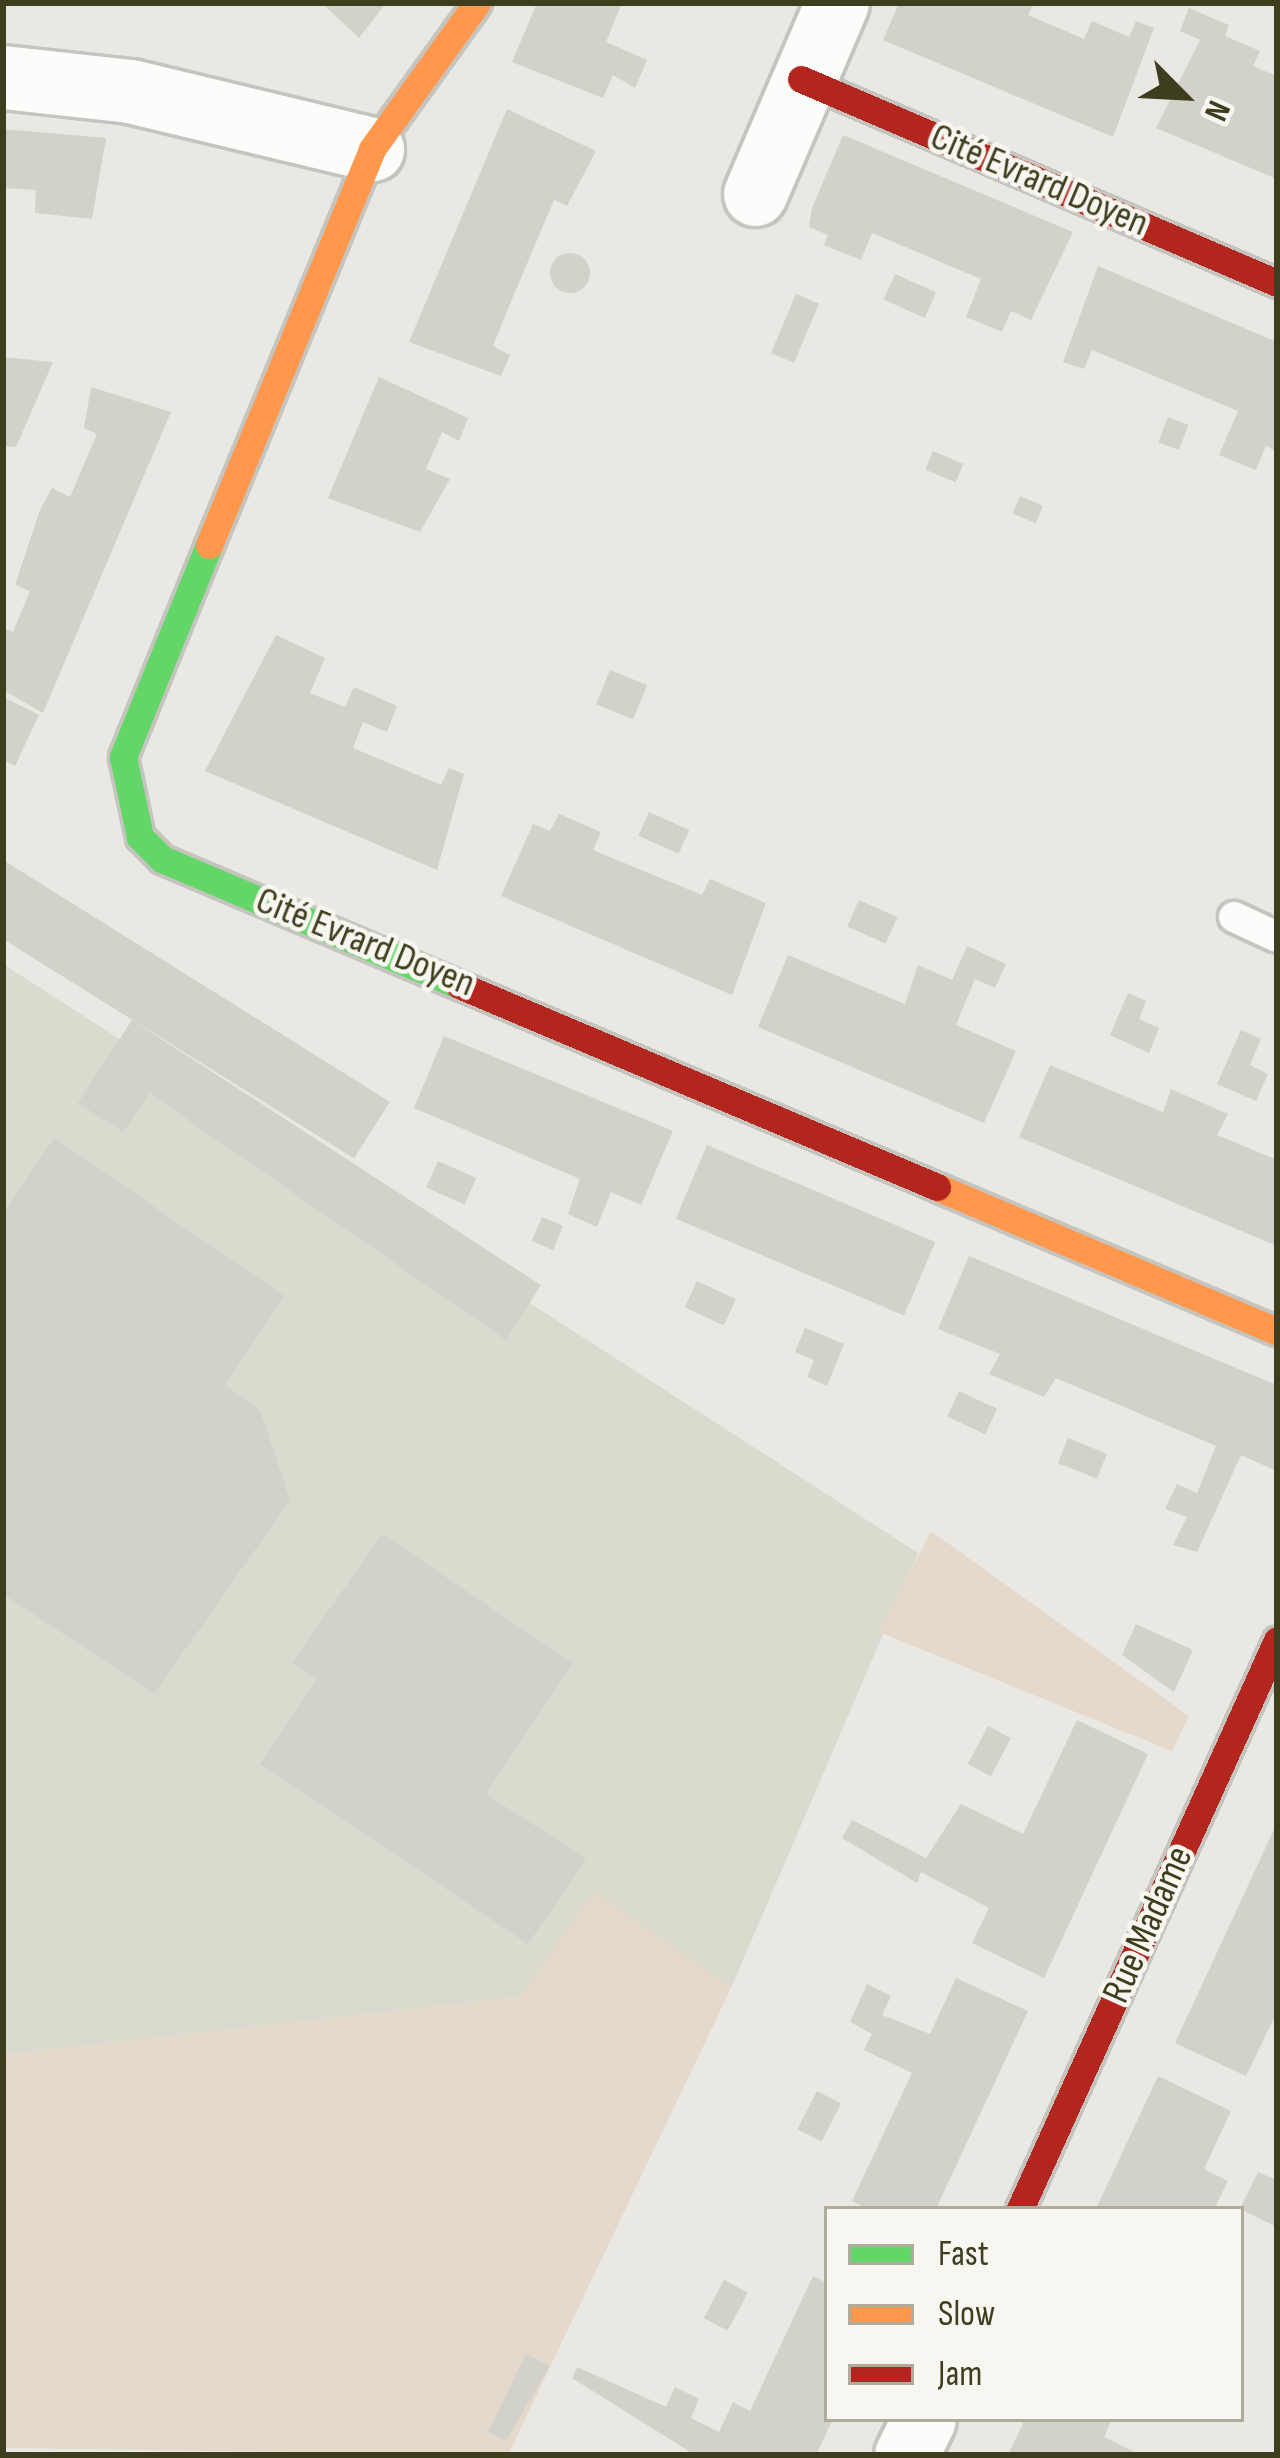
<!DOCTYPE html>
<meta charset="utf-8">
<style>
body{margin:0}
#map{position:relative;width:1280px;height:2458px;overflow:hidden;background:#e9e8e2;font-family:"Sofia Sans Condensed",sans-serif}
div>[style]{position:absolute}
.built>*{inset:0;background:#dbdacf}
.green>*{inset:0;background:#e4d9ca}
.building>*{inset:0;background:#d2d1ca;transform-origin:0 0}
.round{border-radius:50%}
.roads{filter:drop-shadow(3px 0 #c5c4be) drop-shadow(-3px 0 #c5c4be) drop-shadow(0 3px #c5c4be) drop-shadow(0 -3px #c5c4be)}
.lane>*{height:30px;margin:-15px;padding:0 15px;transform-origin:15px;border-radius:15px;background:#fcfcfb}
.street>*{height:63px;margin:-31.5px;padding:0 31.5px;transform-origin:31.5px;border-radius:31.5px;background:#fcfcfb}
.fast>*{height:27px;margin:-13.5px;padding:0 13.5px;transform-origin:13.5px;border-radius:13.5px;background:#63d668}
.slow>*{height:27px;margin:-13.5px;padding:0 13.5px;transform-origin:13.5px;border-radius:13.5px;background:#ff974d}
.jam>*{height:27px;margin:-13.5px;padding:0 13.5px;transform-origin:13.5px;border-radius:13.5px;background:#b3261e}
span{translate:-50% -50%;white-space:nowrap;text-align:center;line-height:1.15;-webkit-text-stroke:9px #f8f6f0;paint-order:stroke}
.street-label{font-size:39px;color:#3e3e1f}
.frame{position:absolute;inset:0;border:6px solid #3e3e1f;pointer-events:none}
.legend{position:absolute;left:824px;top:2206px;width:420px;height:216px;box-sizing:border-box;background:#f8f6f0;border:3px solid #aeac9c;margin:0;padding:15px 21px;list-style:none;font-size:36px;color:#3e3e1f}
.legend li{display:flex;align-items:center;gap:24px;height:60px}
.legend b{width:60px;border:3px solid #aeac9c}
.north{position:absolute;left:1124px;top:36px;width:120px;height:120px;-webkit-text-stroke:9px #f8f6f0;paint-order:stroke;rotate:114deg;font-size:33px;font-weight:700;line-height:48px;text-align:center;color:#3e3e1f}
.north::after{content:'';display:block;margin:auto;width:42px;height:54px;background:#3e3e1f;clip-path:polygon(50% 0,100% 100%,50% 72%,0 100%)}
</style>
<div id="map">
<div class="built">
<div style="clip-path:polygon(3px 964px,918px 1553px,731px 1988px,594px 1893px,522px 1997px,3px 2055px)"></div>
</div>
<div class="green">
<div style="clip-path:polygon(931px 1531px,1189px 1716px,1172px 1751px,879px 1632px)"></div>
<div style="clip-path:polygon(594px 1892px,731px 1988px,508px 2455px,3px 2448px,3px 2055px,521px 1997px)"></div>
</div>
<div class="building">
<div style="clip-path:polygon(322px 3px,386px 3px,359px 38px)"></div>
<div style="clip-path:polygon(537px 3px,622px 3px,606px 42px,647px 60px,635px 88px,613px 75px,603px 98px,512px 62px)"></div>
<div style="clip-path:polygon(899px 3px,1034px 3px,1028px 15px,1084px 39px,1092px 21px,1129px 37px,1136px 21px,1154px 28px,1113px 137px,883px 40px)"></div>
<div style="clip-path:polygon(1189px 8px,1229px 25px,1225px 36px,1260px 51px,1253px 66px,1277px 76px,1277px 179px,1156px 128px,1200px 40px,1180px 31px)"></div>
<div style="clip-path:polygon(507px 109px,596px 151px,567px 206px,554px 200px,507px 311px,493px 346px,510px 355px,501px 376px,409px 342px)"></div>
<div style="clip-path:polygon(3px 129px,106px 138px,92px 219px,35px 213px,36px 190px,3px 188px)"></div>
<div style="clip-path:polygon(843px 135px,1073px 232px,1031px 320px,1011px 311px,1002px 332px,966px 317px,981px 279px,872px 233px,861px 260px,824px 245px,828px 235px,809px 227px,812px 208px)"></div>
<div class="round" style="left:550px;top:253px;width:40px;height:40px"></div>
<div style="clip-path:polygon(1098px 266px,1277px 342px,1277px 451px,1266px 446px,1256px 470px,1219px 455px,1238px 411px,1092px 350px,1084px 369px,1063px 362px)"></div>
<div style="left:895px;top:274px;width:45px;height:28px;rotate:24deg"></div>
<div style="left:796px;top:294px;width:25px;height:64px;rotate:23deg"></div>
<div style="clip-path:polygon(3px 357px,53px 362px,16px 447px,3px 446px)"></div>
<div style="clip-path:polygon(379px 377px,468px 418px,459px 441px,442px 432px,426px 469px,450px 479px,420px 532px,328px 498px)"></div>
<div style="clip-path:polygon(91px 387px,171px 412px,43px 713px,3px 690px,3px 628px,13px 632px,30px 591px,15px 585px,40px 510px,52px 488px,70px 497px,97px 434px,84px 428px)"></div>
<div style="left:1168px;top:417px;width:22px;height:27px;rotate:21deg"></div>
<div style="left:933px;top:451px;width:33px;height:20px;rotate:23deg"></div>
<div style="left:1020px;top:496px;width:25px;height:19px;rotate:23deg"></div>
<div style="clip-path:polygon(276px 635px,325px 658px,310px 693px,345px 707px,354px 687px,397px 706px,387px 732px,363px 722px,353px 748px,441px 785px,449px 768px,464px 774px,437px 870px,205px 771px)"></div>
<div style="left:610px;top:670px;width:40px;height:37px;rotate:22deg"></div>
<div style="clip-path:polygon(3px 697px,39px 715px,15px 766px,3px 760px)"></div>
<div style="left:649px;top:812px;width:44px;height:26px;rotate:24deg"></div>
<div style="clip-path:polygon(559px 814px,601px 832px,593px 850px,702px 895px,710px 879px,766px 903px,732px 995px,501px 896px,533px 824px,550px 831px)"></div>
<div style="left:3px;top:860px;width:456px;height:67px;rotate:32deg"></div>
<div style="left:859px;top:900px;width:42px;height:29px;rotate:24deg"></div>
<div style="clip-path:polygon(967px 946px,1006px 964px,995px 988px,975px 979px,956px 1025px,1016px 1051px,984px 1123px,758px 1027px,788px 955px,905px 1004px,918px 965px,952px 980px)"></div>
<div style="clip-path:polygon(1128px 993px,1146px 1001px,1139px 1019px,1159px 1028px,1149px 1053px,1110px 1035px)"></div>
<div style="clip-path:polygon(132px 1020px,541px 1285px,506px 1340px,149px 1093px,123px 1132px,78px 1103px)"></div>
<div style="clip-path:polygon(1241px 1030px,1261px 1039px,1250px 1065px,1268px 1074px,1256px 1101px,1217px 1084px)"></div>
<div style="clip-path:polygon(444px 1036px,673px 1131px,641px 1205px,611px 1192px,597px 1227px,568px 1214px,580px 1179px,414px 1108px)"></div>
<div style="clip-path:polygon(1050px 1065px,1163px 1112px,1171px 1089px,1228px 1114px,1217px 1135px,1277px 1160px,1277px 1246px,1019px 1137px)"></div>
<div style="clip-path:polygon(54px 1138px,284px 1296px,225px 1385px,260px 1410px,290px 1500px,154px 1694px,3px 1594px,3px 1215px)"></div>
<div style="left:707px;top:1145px;width:248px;height:80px;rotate:23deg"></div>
<div style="left:438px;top:1161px;width:42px;height:29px;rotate:24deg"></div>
<div style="left:542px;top:1217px;width:23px;height:26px;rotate:23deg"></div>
<div style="clip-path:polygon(969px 1256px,1277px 1385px,1274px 1470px,1241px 1455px,1197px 1552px,1173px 1545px,1187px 1517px,1165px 1509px,1177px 1484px,1197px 1493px,1216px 1446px,1056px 1378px,1044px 1397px,989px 1374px,1000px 1354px,938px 1329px)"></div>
<div style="left:697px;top:1281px;width:43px;height:29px;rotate:25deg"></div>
<div style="clip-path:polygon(805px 1328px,844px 1344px,827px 1386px,807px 1377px,814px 1360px,795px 1352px)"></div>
<div style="left:959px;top:1391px;width:42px;height:28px;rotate:25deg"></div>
<div style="left:1068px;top:1438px;width:42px;height:27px;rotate:22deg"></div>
<div style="clip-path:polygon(382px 1534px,573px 1663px,486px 1794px,586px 1859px,528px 1944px,260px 1764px,316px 1679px,292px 1663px)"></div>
<div style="clip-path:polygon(1136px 1624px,1193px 1650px,1174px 1692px,1122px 1655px)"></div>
<div style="clip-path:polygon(1077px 1720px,1148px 1754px,1044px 1978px,972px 1943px,989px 1908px,921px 1872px,917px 1883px,842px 1838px,852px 1820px,926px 1858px,961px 1804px,1023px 1834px)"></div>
<div style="left:988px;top:1726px;width:26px;height:43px;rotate:28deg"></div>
<div style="clip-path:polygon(1277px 1823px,1277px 2012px,1246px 2076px,1175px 2043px)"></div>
<div style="clip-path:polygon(956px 1978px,1028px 2011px,936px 2209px,869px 2209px,852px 2201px,912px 2073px,864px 2050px,872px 2034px,850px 2022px,867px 1984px,891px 1996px,882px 2015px,930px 2034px)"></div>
<div style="clip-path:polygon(1158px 2076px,1231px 2111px,1204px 2169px,1228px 2181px,1214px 2209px,1096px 2209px)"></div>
<div style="left:817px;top:2091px;width:27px;height:43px;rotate:27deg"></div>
<div style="clip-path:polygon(1258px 2172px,1277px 2180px,1277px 2227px,1240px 2209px)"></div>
<div style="clip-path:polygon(813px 2276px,827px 2283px,833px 2419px,816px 2455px,695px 2455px,572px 2378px,577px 2367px,666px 2407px,675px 2387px,699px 2399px,691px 2418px,719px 2432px,733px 2402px,750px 2411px)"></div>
<div style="left:724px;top:2280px;width:27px;height:43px;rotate:28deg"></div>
<div style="clip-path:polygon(526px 2354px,550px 2366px,506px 2441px,488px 2432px)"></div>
<div style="clip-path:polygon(1025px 2419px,1112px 2419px,1104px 2437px,1140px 2455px,1008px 2455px)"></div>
</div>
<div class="roads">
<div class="lane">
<div style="left:1234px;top:917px;width:47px;rotate:24.9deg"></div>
</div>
<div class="street">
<div style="left:3px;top:77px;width:128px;rotate:6.3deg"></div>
<div style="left:130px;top:91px;width:249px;rotate:13.5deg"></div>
<div style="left:755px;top:194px;width:208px;rotate:-66.8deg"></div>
<div style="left:906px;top:2455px;width:40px;rotate:-63.4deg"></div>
</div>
<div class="fast">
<div style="left:209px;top:545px;width:229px;rotate:112.1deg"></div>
<div style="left:123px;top:757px;width:82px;rotate:78deg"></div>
<div style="left:140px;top:837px;width:31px;rotate:45deg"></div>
<div style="left:162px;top:859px;width:323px;rotate:23deg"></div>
</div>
<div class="slow">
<div style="left:209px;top:545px;width:428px;rotate:-67.6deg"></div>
<div style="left:372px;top:149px;width:180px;rotate:-54.3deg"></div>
<div style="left:937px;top:1187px;width:369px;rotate:23deg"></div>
</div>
<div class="jam">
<div style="left:801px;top:79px;width:518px;rotate:23.2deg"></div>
<div style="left:459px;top:985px;width:519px;rotate:22.91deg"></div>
<div style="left:1020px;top:2209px;width:624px;rotate:-65.69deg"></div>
</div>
</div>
<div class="street-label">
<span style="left:1039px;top:181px;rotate:23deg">Cité Evrard Doyen</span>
<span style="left:365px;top:943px;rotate:22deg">Cité Evrard Doyen</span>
<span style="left:1149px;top:1925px;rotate:-66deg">Rue Madame</span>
</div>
<div class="frame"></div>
<ul class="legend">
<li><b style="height:15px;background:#63d668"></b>Fast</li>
<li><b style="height:15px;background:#ff974d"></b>Slow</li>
<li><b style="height:15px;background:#b3261e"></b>Jam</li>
</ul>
<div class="north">N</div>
</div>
